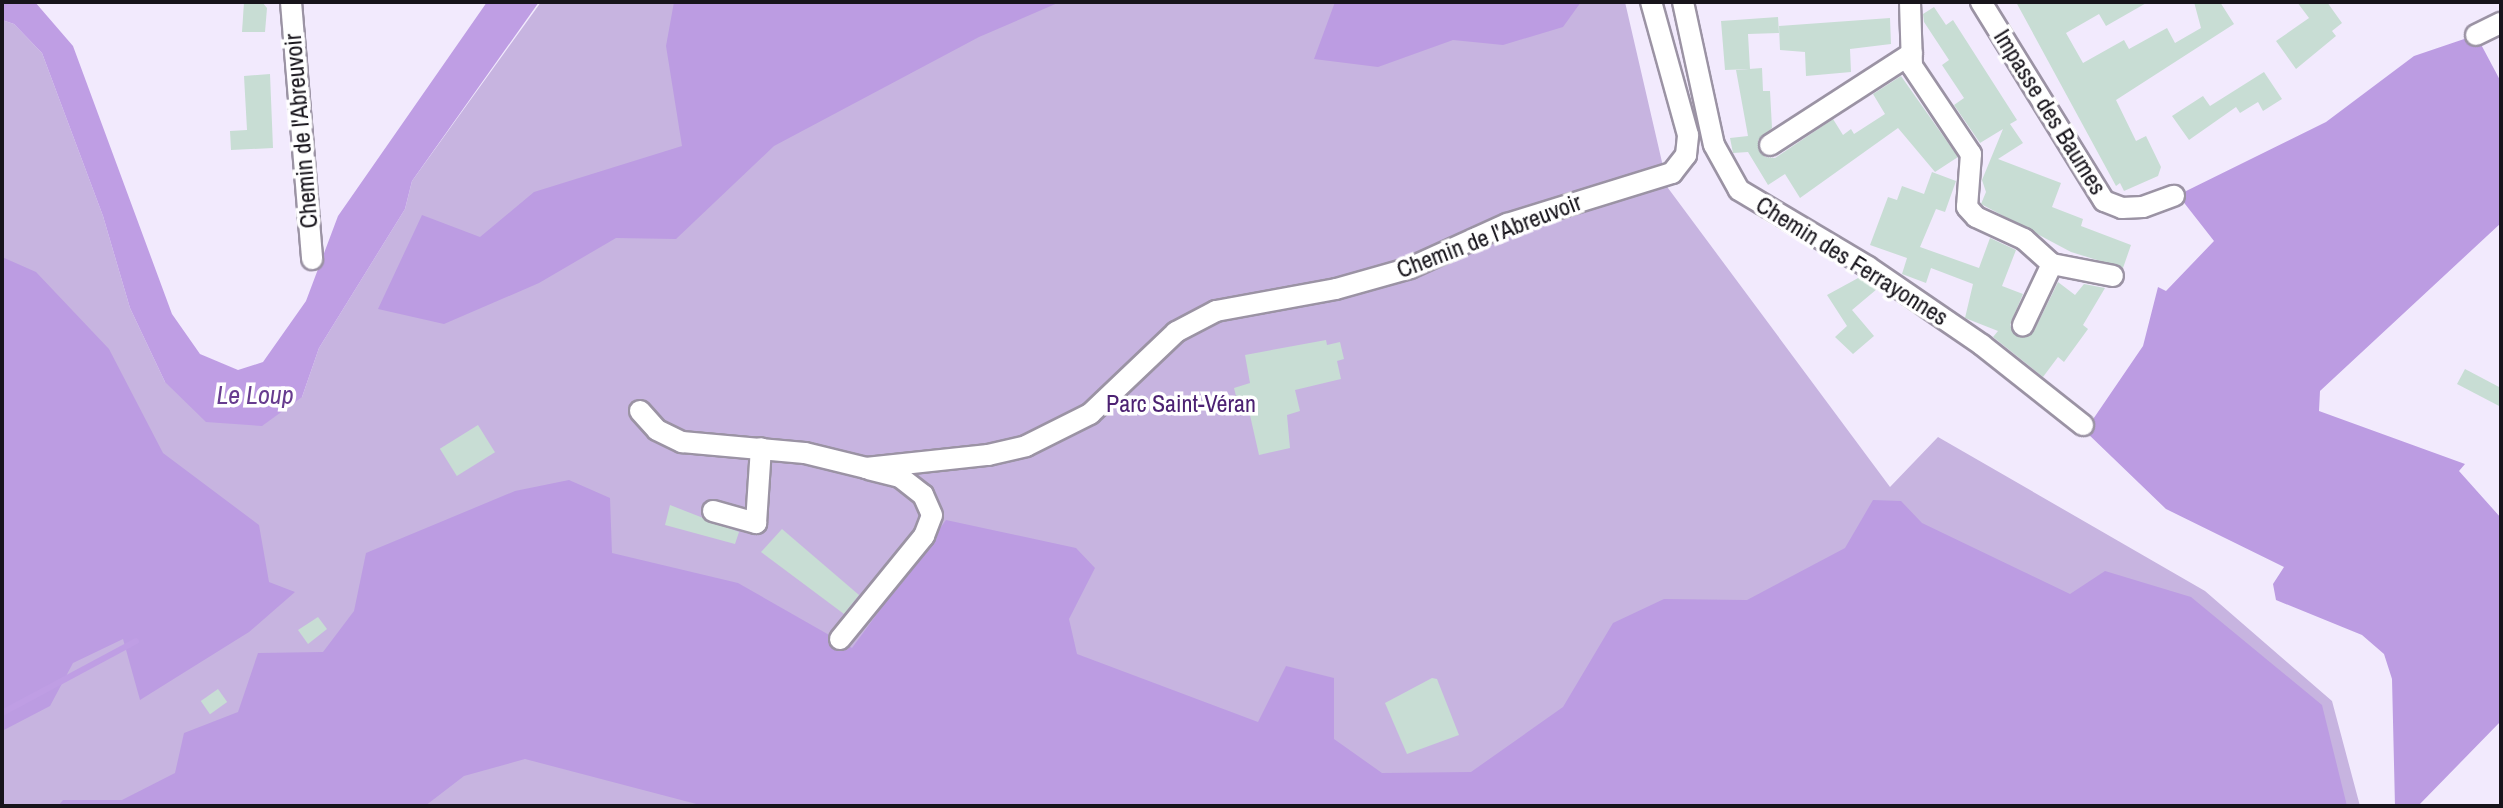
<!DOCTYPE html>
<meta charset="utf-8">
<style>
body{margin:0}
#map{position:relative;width:2503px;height:808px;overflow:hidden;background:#f2eafd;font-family:"Archivo Narrow",sans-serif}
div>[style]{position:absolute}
.green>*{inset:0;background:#c7b4e0}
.forest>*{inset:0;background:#bc9ce2}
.water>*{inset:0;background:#bf9ee4}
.stream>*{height:6px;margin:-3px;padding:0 3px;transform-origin:3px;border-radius:3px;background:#bf9ee4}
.building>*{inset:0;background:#c8ddd4;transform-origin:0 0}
.roads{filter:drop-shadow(2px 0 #9b93a4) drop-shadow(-2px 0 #9b93a4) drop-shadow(0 2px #9b93a4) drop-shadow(0 -2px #9b93a4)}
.minor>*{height:20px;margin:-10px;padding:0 10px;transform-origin:10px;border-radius:10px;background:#fff}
span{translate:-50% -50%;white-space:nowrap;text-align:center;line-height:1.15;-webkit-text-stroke:7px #fff;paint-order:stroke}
.street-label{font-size:24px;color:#17141b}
.park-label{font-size:24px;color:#4c2172}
.water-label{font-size:26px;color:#673c8f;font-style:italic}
.frame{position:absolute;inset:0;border:4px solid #17141b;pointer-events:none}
</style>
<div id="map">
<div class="green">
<div style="clip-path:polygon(541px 2px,1625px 2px,1668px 188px,1890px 487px,1938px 437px,2205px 591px,2332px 701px,2360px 806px,2px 806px,2px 20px,14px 24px,42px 53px,103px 216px,130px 308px,165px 382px,302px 397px,319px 348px,405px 209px,412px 181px)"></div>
</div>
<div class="forest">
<div style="clip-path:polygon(674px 2px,1060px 2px,979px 37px,774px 146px,676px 239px,616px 238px,539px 283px,444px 324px,378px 309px,422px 215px,480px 237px,534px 192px,682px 146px,666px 46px)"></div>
<div style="clip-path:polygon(1335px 2px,1581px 2px,1563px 27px,1503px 45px,1453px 40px,1378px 67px,1314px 59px)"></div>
<div style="clip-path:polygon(2476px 35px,2501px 82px,2501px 223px,2320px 391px,2319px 411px,2465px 464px,2459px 471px,2501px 518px,2501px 721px,2418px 806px,2395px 806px,2392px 679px,2384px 654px,2362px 635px,2276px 600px,2273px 584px,2284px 567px,2166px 509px,2085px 431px,2143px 346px,2158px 287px,2166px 291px,2214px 241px,2178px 195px,2326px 122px,2414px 56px)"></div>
<div style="clip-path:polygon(2px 257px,36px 272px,109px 349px,163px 453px,259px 525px,269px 582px,295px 592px,249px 632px,140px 700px,123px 639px,73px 663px,50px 706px,2px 731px)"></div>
<div style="clip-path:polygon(569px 480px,610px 498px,612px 553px,738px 583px,852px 648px,946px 520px,1076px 548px,1095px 568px,1069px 619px,1077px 654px,1258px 722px,1286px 666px,1334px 678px,1334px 739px,1382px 773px,1471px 772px,1563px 707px,1613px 623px,1664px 599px,1747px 600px,1845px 548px,1873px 500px,1901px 501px,1922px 523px,2070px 594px,2105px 571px,2191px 597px,2322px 705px,2347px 806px,704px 806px,525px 759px,464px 776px,425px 806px,58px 806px,63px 800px,122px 800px,175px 773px,184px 733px,238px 712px,258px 653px,323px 652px,354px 611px,366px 553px,515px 491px)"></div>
</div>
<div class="water">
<div style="clip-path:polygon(2px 2px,35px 2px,73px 46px,172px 314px,200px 354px,238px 370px,263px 362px,306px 301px,338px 216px,487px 2px,539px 2px,412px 181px,405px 209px,319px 348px,302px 397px,262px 426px,206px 422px,165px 382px,130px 308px,103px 216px,42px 53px,14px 24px,2px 20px)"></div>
</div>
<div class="stream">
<div style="left:2px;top:713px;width:152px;rotate:-28.2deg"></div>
</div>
<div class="building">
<div style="clip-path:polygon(244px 2px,262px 2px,267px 8px,265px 32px,242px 32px)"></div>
<div style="clip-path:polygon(2016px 2px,2148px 2px,2106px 26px,2099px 14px,2066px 33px,2083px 63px,2124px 40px,2129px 49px,2167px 28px,2175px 43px,2201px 28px,2194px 2px,2220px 2px,2234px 24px,2116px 100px,2136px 141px,2146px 136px,2161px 167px,2158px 176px,2124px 191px,2120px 183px,2116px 186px)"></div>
<div style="clip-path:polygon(2297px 2px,2327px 2px,2342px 23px,2332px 31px,2336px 36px,2296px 69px,2276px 41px,2309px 18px)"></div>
<div style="clip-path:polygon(1934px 7px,1946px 25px,1953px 20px,2017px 120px,2010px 124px,2023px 143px,1998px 159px,2061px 183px,2052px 207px,2083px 219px,2081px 226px,2131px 245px,2123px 268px,2071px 252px,1981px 204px,1986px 192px,1982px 180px,2003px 129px,1980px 143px,1954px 105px,1964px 98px,1942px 65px,1949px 60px,1924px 22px,1923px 14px)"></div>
<div style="clip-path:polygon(1778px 17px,1779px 33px,1748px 34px,1750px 69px,1725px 70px,1721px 21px)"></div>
<div style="clip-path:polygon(1890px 18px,1891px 44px,1850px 49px,1851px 72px,1806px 76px,1805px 52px,1780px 50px,1779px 26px)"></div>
<div style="clip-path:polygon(1762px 68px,1763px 91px,1770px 91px,1772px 128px,1758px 140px,1765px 157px,1775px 158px,1833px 119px,1843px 135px,1851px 129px,1854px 134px,1885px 114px,1873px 94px,1901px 76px,1958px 157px,1935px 172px,1898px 128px,1800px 198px,1785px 174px,1768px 185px,1748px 152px,1733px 153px,1730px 138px,1748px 136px,1736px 70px)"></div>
<div style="clip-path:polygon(2264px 72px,2282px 99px,2263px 111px,2258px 102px,2240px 113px,2236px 107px,2189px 140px,2172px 116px,2203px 96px,2210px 106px)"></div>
<div style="clip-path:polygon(270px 74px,273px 148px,231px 150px,230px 131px,247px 130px,244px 76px)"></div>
<div style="clip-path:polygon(1932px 172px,1956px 181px,1945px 212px,1936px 209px,1920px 247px,1979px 268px,1990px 238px,2016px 250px,2002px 286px,2023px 294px,2010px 325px,2017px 336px,2034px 331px,2058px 282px,2075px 295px,2084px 284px,2105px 288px,2083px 325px,2088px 329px,2064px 362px,2058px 357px,2043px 377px,1993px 337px,1998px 331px,1965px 318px,1973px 284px,1931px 268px,1926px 283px,1902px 274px,1907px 258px,1870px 245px,1888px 197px,1897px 200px,1902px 186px,1924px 194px)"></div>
<div style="clip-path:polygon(1860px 277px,1877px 289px,1852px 310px,1874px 336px,1853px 354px,1835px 337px,1847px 326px,1827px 295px)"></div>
<div style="clip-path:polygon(1326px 340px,1327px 345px,1340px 342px,1344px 359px,1337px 361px,1341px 379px,1295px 390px,1300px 411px,1287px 415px,1290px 448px,1259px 455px,1247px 402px,1238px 404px,1234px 388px,1250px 383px,1245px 355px)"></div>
<div style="clip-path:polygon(2465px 369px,2501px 388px,2501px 407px,2457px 384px)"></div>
<div style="left:478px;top:425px;width:32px;height:45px;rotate:58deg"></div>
<div style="clip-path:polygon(670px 505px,739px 532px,735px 544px,665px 525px)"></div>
<div style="clip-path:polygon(782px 529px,859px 595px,844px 614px,761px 552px)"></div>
<div style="clip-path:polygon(318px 617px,327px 629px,308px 644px,298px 630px)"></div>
<div style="clip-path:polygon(1432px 678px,1437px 679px,1459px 735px,1407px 754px,1385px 703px)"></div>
<div style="left:218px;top:689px;width:16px;height:21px;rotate:55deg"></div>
</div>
<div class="roads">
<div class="minor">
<div style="left:291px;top:2px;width:258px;rotate:85.3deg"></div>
<div style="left:1683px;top:2px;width:146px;rotate:77.8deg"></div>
<div style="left:1714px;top:145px;width:51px;rotate:60.9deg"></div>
<div style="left:1739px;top:190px;width:150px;rotate:30.8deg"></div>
<div style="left:1868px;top:267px;width:138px;rotate:34.4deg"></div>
<div style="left:1982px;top:345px;width:129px;rotate:38.4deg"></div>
<div style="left:1910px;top:2px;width:64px;rotate:88.2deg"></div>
<div style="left:1912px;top:66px;width:106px;rotate:56.2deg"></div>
<div style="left:1971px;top:154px;width:53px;rotate:94.3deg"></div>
<div style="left:1967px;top:207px;width:13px;rotate:48deg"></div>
<div style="left:1976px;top:217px;width:53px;rotate:24.6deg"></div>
<div style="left:2024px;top:239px;width:38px;rotate:42deg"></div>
<div style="left:2052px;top:264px;width:68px;rotate:115.4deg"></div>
<div style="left:1981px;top:2px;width:234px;rotate:58.3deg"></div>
<div style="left:2104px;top:201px;width:19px;rotate:21deg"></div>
<div style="left:2122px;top:208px;width:21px;rotate:-3deg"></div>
<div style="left:2143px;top:207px;width:33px;rotate:-20deg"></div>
<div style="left:2476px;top:35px;width:28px;rotate:-26deg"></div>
<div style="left:1770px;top:145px;width:169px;rotate:-32.9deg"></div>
<div style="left:2052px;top:264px;width:62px;rotate:11.1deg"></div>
<div style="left:640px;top:411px;width:25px;rotate:48deg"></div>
<div style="left:657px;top:430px;width:28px;rotate:26deg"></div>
<div style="left:682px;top:442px;width:123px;rotate:5.1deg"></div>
<div style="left:805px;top:453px;width:63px;rotate:13.8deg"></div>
<div style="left:866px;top:468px;width:123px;rotate:-6.1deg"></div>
<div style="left:988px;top:455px;width:39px;rotate:-13deg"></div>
<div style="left:1026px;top:446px;width:72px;rotate:-26.6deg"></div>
<div style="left:1090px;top:414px;width:119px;rotate:-43.6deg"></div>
<div style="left:1176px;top:332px;width:45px;rotate:-27.7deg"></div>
<div style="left:1216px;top:311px;width:122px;rotate:-10.4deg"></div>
<div style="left:1336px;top:289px;width:77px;rotate:-15.8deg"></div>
<div style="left:1410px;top:268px;width:107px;rotate:-24.4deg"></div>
<div style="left:1507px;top:224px;width:173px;rotate:-17.2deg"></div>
<div style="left:1672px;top:173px;width:23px;rotate:-52deg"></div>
<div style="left:1686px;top:155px;width:20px;rotate:-84deg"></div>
<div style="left:1688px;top:135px;width:138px;rotate:-105.5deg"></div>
<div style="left:713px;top:511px;width:45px;rotate:15.6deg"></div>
<div style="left:756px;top:523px;width:75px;rotate:-86.2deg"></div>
<div style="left:840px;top:639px;width:133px;rotate:-50.8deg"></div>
<div style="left:924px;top:536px;width:22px;rotate:-69deg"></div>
<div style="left:932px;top:515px;width:22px;rotate:-114deg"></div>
<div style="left:923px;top:495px;width:29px;rotate:-142deg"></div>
<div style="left:900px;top:477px;width:32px;rotate:-166deg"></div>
</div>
</div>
<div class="street-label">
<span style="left:2050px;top:112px;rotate:58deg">Impasse des Baumes</span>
<span style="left:301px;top:131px;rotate:-95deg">Chemin de l'Abreuvoir</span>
<span style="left:1489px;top:236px;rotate:-21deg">Chemin de l'Abreuvoir</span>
<span style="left:1852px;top:261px;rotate:32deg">Chemin des Ferrayonnes</span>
</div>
<div class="park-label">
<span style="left:1181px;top:404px">Parc Saint-Véran</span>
</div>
<div class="water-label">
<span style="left:255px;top:395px">Le Loup</span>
</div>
<div class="frame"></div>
</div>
